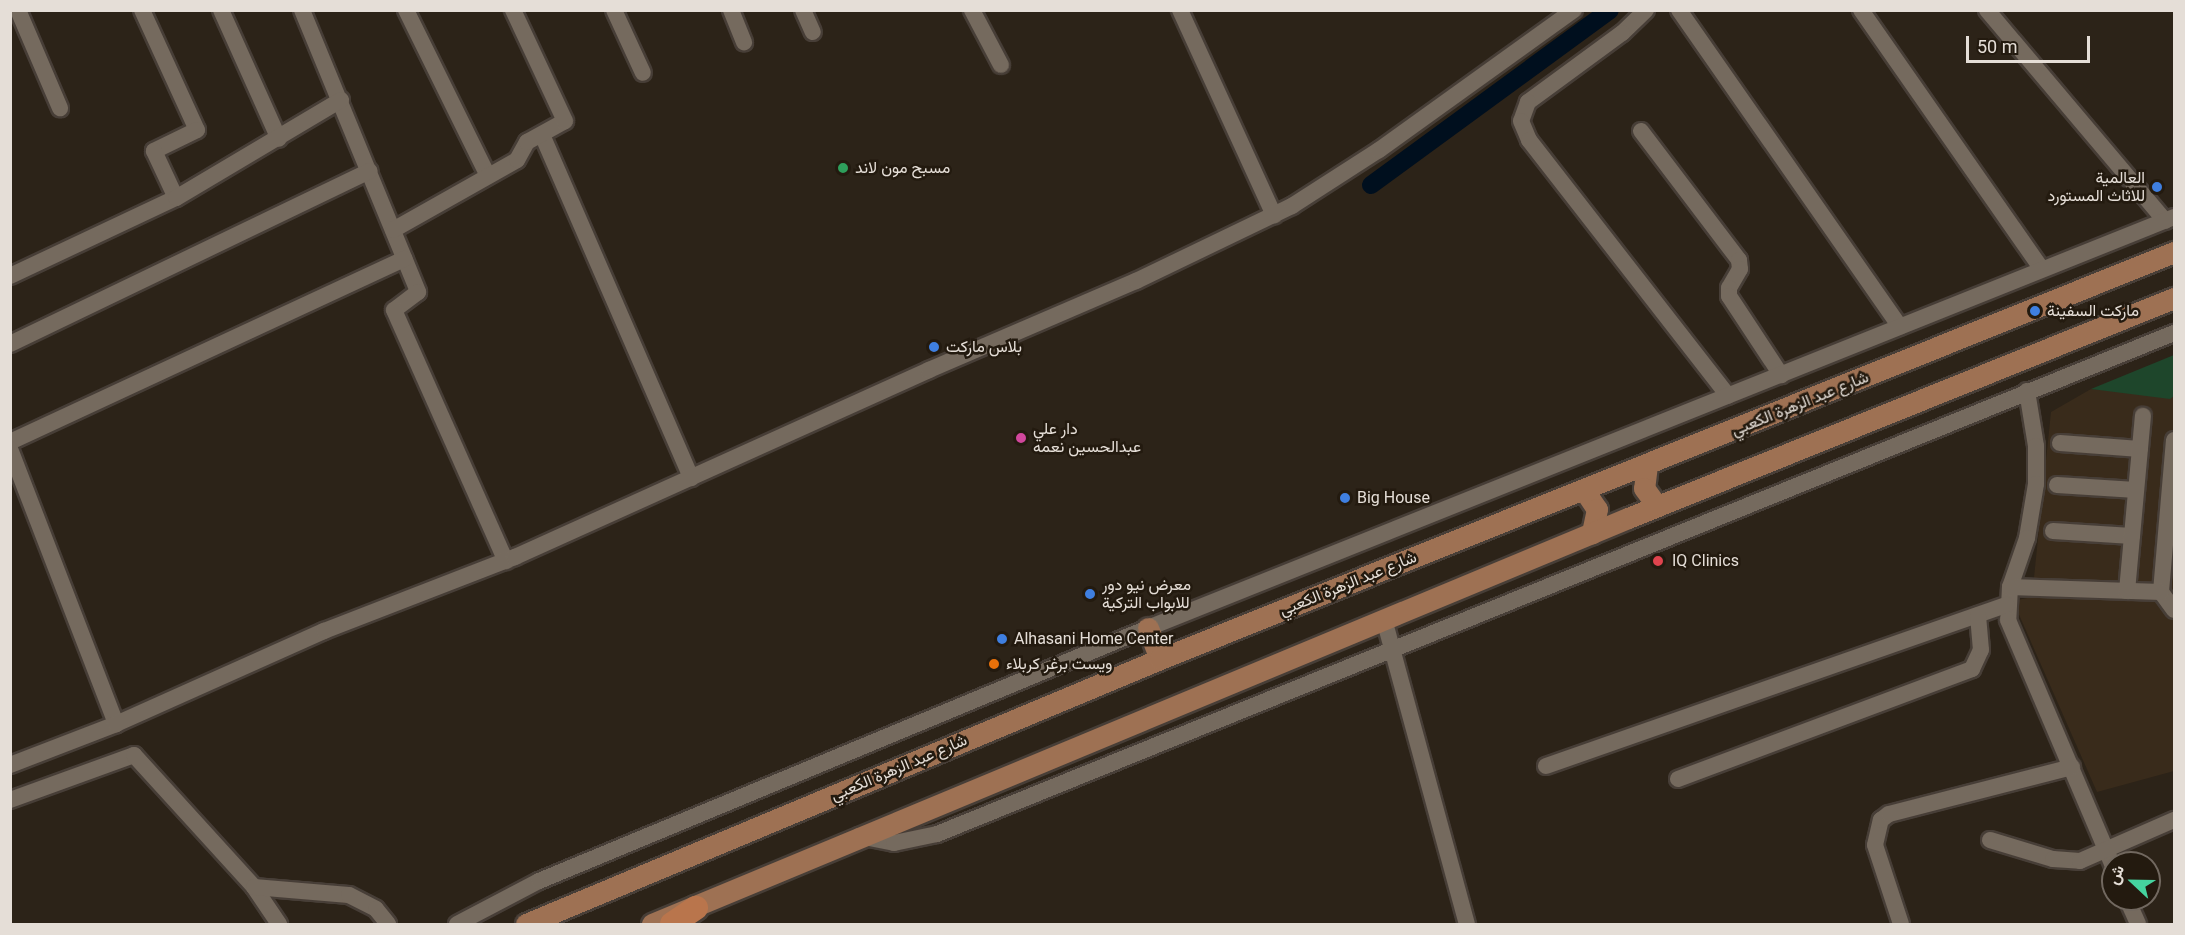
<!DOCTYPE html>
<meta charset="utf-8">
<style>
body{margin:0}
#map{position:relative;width:2185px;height:935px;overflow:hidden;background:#2c2318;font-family:Roboto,Vazirmatn,sans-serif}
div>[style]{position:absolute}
.built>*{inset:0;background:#392b1b}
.green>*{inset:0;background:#1e462b}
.canal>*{height:18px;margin:-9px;padding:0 9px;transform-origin:9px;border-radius:9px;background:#000f1e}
.roads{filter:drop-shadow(2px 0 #473e37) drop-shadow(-2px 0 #473e37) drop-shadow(0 2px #473e37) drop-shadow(0 -2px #473e37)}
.minor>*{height:16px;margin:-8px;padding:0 8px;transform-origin:8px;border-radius:8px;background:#756a5e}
.major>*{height:21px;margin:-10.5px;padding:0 10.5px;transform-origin:10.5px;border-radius:10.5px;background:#9e7153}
.highway>*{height:24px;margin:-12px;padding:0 12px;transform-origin:12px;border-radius:12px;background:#b9754c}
.dots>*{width:16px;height:16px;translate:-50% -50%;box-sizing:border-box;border:3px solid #231a0f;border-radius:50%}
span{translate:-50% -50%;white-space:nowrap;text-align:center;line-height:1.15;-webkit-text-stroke:5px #231a0f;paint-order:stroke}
.poi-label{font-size:16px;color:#e5ded7}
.left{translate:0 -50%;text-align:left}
.right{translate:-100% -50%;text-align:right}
.street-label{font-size:16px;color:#e5ded7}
.frame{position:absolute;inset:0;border:12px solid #e5ded7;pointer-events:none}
.north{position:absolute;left:2101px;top:851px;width:60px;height:60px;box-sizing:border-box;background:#231a0f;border:2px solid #71685f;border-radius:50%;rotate:292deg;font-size:16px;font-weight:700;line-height:24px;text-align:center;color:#e5ded7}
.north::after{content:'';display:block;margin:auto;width:21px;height:27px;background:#45d49f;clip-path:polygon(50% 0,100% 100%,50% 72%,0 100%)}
.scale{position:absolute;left:1966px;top:36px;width:124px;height:27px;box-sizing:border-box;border:3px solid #e5ded7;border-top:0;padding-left:8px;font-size:18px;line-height:21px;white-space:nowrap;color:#e5ded7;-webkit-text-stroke:4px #231a0f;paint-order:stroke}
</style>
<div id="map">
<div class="built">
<div style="clip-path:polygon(2091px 389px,2174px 396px,2174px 771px,2097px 792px,2013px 601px,2032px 597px,2051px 412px)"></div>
</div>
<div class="green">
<div style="clip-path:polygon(2174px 355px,2174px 396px,2170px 399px,2091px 389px)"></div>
</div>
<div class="canal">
<div style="left:1371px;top:185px;width:296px;rotate:-36.2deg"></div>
</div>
<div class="roads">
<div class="minor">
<div style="left:18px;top:10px;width:107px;rotate:66.8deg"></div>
<div style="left:142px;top:10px;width:132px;rotate:65.4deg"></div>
<div style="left:197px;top:130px;width:48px;rotate:154deg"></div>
<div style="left:154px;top:151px;width:52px;rotate:64.9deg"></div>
<div style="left:221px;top:10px;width:141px;rotate:65.8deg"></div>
<div style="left:302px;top:10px;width:305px;rotate:67.6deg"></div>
<div style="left:418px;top:292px;width:30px;rotate:143deg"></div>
<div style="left:394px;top:310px;width:275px;rotate:66deg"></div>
<div style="left:406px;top:10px;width:185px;rotate:63.7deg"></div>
<div style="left:614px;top:10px;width:69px;rotate:65.3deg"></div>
<div style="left:731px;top:10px;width:35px;rotate:68deg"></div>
<div style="left:803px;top:10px;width:24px;rotate:66deg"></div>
<div style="left:972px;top:10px;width:62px;rotate:62.2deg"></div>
<div style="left:1180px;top:10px;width:226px;rotate:65.4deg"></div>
<div style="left:1646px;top:10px;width:33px;rotate:136deg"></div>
<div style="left:1622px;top:33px;width:117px;rotate:143.7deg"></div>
<div style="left:1528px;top:102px;width:20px;rotate:110deg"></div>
<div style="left:1521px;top:121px;width:21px;rotate:67deg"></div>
<div style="left:1529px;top:140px;width:324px;rotate:52.1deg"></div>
<div style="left:1679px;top:10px;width:386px;rotate:55.1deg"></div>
<div style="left:1861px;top:10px;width:316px;rotate:55.1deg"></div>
<div style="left:1987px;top:10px;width:276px;rotate:49.8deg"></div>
<div style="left:1641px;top:131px;width:162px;rotate:52.8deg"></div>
<div style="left:1739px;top:260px;width:9px;rotate:84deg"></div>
<div style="left:1740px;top:269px;width:22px;rotate:120deg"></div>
<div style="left:1729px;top:288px;width:8px;rotate:90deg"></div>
<div style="left:1729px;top:296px;width:95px;rotate:56.6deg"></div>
<div style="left:543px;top:137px;width:372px;rotate:66.5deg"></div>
<div style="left:393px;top:230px;width:142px;rotate:-29.4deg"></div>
<div style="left:517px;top:160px;width:21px;rotate:-61deg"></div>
<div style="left:527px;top:142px;width:43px;rotate:-28.9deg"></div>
<div style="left:565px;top:121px;width:123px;rotate:-115.1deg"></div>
<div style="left:10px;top:276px;width:183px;rotate:-25.2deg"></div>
<div style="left:176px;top:198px;width:192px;rotate:-30.7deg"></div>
<div style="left:10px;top:344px;width:399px;rotate:-25.7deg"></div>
<div style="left:2027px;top:391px;width:56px;rotate:80.7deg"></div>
<div style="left:2036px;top:446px;width:38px;rotate:90deg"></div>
<div style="left:2036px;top:484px;width:55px;rotate:99.5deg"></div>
<div style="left:2027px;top:538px;width:52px;rotate:109.1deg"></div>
<div style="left:2010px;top:587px;width:33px;rotate:93deg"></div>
<div style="left:2008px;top:620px;width:267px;rotate:66.9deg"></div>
<div style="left:2174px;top:440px;width:153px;rotate:94.9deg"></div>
<div style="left:2161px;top:592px;width:22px;rotate:54deg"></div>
<div style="left:10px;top:442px;width:435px;rotate:-24.9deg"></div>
<div style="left:2060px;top:443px;width:80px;rotate:4.3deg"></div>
<div style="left:10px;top:449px;width:295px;rotate:68.9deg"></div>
<div style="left:2057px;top:485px;width:79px;rotate:3.6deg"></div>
<div style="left:2053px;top:531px;width:79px;rotate:3.6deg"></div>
<div style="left:2010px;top:587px;width:151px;rotate:1.9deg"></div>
<div style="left:2127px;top:591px;width:176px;rotate:-84.8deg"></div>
<div style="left:1384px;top:619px;width:316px;rotate:74.8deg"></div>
<div style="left:10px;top:765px;width:114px;rotate:-21.1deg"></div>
<div style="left:116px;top:724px;width:228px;rotate:-24.1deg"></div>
<div style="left:324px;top:631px;width:205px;rotate:-21.2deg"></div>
<div style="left:515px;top:557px;width:454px;rotate:-24.3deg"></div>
<div style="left:929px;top:370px;width:225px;rotate:-23.3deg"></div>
<div style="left:1136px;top:281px;width:173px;rotate:-25.7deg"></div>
<div style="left:1292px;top:206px;width:103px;rotate:-32.8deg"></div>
<div style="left:1379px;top:150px;width:240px;rotate:-35.7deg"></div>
<div style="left:1546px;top:766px;width:488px;rotate:-19.3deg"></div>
<div style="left:1678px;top:779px;width:314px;rotate:-20.5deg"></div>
<div style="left:1972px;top:669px;width:21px;rotate:-65deg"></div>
<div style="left:1981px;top:650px;width:35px;rotate:-95deg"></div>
<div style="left:10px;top:800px;width:132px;rotate:-19.9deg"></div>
<div style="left:134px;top:755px;width:178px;rotate:47.7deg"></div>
<div style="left:254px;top:887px;width:45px;rotate:56deg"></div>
<div style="left:859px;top:836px;width:36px;rotate:11deg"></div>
<div style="left:894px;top:843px;width:44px;rotate:-11.8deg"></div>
<div style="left:937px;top:834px;width:1335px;rotate:-22.05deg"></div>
<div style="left:1990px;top:840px;width:66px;rotate:16.8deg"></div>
<div style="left:2053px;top:859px;width:27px;rotate:4deg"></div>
<div style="left:2080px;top:861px;width:103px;rotate:-23.6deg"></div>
<div style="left:254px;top:887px;width:95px;rotate:4.8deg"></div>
<div style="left:349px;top:895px;width:30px;rotate:27deg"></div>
<div style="left:376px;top:909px;width:19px;rotate:51deg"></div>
<div style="left:2127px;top:899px;width:27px;rotate:66deg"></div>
<div style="left:457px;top:924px;width:93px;rotate:-27.7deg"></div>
<div style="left:539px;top:881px;width:659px;rotate:-22.56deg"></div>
<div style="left:1148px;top:628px;width:1105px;rotate:-21.83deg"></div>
<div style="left:1901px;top:924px;width:83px;rotate:-108.2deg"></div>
<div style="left:1875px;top:845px;width:26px;rotate:-77deg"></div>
<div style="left:1881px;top:820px;width:10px;rotate:-37deg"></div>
<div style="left:1889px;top:814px;width:189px;rotate:-14.4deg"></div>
</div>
<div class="major">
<div style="left:1647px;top:465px;width:23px;rotate:97deg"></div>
<div style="left:1644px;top:488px;width:22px;rotate:54deg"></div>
<div style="left:1584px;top:490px;width:23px;rotate:56deg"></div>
<div style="left:1597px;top:509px;width:25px;rotate:102deg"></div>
<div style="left:1148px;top:628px;width:33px;rotate:69deg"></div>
<div style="left:526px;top:924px;width:687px;rotate:-22.68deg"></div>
<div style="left:1160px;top:659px;width:1093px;rotate:-21.87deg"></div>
<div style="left:652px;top:924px;width:1057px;rotate:-22.59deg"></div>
<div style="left:1628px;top:518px;width:589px;rotate:-21.95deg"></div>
</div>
<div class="highway">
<div style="left:672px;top:924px;width:29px;rotate:-34deg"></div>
</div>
</div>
<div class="dots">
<div style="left:843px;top:168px;background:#2e9e5b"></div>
<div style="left:2157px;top:187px;background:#3f7fe0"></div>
<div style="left:2035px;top:311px;background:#3f7fe0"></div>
<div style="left:934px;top:347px;background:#3f7fe0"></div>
<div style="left:1021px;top:438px;background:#d1479c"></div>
<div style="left:1345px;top:498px;background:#3f7fe0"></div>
<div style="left:1658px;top:561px;background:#e0444e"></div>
<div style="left:1090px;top:594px;background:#3f7fe0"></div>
<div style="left:1002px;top:639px;background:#3f7fe0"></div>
<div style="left:994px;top:664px;background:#e8710a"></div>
</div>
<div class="poi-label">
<span class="left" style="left:855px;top:168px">مسبح مون لاند</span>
<span class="right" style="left:2145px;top:187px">العالمية<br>للاثاث المستورد</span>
<span class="left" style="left:2047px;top:311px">ماركت السفينة</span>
<span class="left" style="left:946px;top:347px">بلاس ماركت</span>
<span class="left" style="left:1033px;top:438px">دار علي<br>عبدالحسين نعمه</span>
<span class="left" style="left:1357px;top:498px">Big House</span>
<span class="left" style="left:1672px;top:561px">IQ Clinics</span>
<span class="left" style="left:1102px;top:594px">معرض نيو دور<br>للابواب التركية</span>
<span class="left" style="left:1014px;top:639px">Alhasani Home Center</span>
<span class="left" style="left:1006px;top:664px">ويست برغر كربلاء</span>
</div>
<div class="street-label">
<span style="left:1800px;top:404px;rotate:-22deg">شارع عبد الزهرة الكعبي</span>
<span style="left:1348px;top:584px;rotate:-22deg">شارع عبد الزهرة الكعبي</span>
<span style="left:899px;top:768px;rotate:-23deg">شارع عبد الزهرة الكعبي</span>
</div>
<div class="frame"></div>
<div class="north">ش</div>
<div class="scale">50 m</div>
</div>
